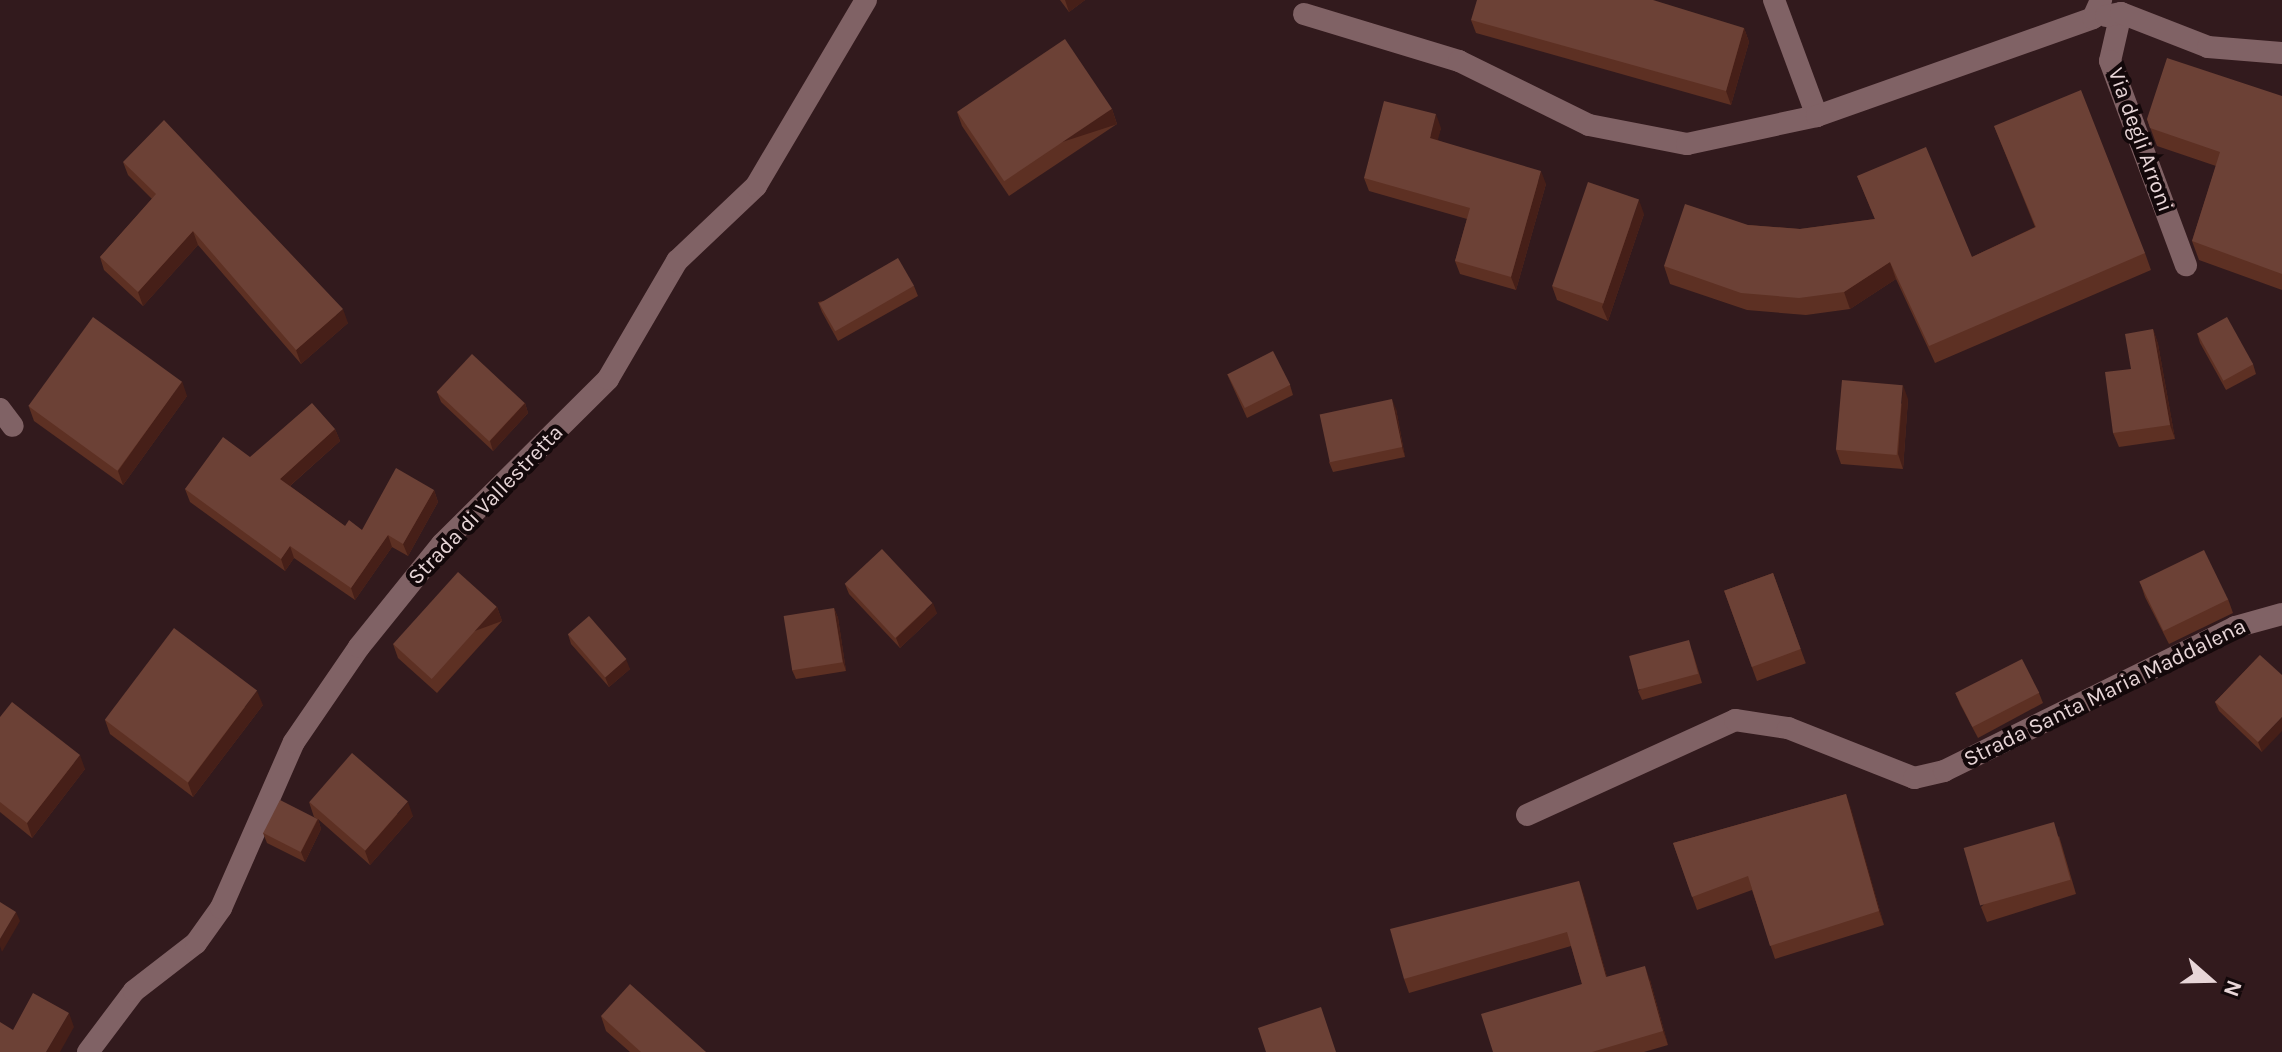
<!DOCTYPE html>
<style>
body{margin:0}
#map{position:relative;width:2282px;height:1052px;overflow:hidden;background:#321a1d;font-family:Karla,sans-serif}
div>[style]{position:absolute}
.minor>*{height:22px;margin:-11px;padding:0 11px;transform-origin:11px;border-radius:11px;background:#806265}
.wall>*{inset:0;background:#5d3023;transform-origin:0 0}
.shaded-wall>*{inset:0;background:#461f18;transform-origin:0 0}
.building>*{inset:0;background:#6c4136;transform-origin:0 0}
span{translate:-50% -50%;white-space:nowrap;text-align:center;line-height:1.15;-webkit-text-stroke:8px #13080a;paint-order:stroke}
.street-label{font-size:22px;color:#e8d6d8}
.north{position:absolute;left:2170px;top:940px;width:80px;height:80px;-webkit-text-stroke:6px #13080a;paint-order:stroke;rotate:110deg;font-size:22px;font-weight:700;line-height:32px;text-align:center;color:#e8d6d8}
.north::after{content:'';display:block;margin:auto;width:28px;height:36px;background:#e8d6d8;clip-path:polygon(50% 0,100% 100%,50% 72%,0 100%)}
</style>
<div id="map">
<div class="minor">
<div style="left:1774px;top:0;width:124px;rotate:69.7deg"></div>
<div style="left:2121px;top:13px;width:49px;rotate:102.9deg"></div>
<div style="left:2110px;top:61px;width:218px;rotate:69.6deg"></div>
<div style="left:1304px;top:14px;width:162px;rotate:16.9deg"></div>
<div style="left:1459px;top:61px;width:145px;rotate:26.2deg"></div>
<div style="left:1589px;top:125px;width:100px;rotate:11deg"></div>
<div style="left:1687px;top:144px;width:133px;rotate:-12.2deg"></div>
<div style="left:1817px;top:116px;width:293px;rotate:-19.5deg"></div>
<div style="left:2093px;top:18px;width:20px;rotate:-66deg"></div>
<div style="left:2106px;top:16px;width:15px;rotate:-11deg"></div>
<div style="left:2121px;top:13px;width:93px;rotate:21.3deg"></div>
<div style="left:2208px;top:47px;width:74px;rotate:4.6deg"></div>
<div style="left:0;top:409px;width:21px;rotate:53deg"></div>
<div style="left:1527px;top:815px;width:229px;rotate:-24.5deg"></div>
<div style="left:1735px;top:720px;width:54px;rotate:8.6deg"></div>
<div style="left:1788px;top:728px;width:136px;rotate:21.6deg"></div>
<div style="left:1914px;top:778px;width:31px;rotate:-13deg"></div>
<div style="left:1944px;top:771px;width:325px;rotate:-26.3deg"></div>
<div style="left:2235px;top:627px;width:49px;rotate:-15.5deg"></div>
<div style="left:88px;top:1052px;width:76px;rotate:-53deg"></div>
<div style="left:134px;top:991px;width:78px;rotate:-37.7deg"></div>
<div style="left:196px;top:943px;width:43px;rotate:-54.5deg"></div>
<div style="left:221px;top:908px;width:181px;rotate:-66.3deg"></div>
<div style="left:294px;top:742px;width:115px;rotate:-55.6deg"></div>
<div style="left:359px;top:647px;width:132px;rotate:-51.1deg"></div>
<div style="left:442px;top:544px;width:234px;rotate:-44.8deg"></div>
<div style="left:608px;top:379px;width:137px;rotate:-59.7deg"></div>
<div style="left:677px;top:261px;width:109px;rotate:-43.5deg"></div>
<div style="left:756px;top:186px;width:216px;rotate:-59.4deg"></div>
</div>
<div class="wall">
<div style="clip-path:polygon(1060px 0,1085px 0,1069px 12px)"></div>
<div style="clip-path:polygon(1471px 20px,1744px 28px,1749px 42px,1731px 105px,1476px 33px)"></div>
<div style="clip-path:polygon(2282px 96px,2282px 290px,2199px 260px,2192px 241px,2216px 166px,2157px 146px,2147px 119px)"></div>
<div style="clip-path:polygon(1112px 109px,1117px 124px,1009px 196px,962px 126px,957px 112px)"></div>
<div style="clip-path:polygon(1994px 126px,2145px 253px,2151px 270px,1935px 363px,1896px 279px,1850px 309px,1806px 315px,1747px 310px,1670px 284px,1664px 266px,1748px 225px,1800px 229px,1875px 219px,1857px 176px,1972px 257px,2035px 227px)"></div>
<div style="clip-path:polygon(1441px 128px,1437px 140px,1546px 184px,1516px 290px,1460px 274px,1455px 261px,1467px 219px,1369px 191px,1364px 178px)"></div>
<div style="clip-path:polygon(123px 162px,348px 323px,301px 364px,198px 245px,143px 306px,104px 270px,100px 257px,152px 199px,128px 175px)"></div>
<div style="clip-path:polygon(1644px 214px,1608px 321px,1557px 300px,1552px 286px)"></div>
<div style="clip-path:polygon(914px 286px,918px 296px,838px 341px,822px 312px,818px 302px)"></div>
<div style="clip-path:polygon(2153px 329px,2158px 344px,2175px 439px,2119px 447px,2113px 433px,2131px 369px)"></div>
<div style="clip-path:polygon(2197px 333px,2253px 364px,2256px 374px,2226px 390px,2200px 343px)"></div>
<div style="clip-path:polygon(1227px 374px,1290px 385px,1293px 395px,1247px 418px)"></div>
<div style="clip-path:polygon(437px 392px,525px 403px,528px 413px,493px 451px,441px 402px)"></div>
<div style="clip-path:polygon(187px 396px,123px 485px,34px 421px,29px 407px)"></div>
<div style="clip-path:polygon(1908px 399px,1903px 469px,1841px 464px,1836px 450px)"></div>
<div style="clip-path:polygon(1396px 409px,1405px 457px,1333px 472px,1329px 462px)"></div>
<div style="clip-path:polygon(335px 429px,340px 441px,290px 486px,345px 526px,362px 530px,434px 490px,438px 502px,408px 556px,392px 547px,355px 600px,294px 558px,285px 571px,190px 502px,185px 489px,250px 457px)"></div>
<div style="left:1773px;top:573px;width:96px;height:52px;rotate:70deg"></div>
<div style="clip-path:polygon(2140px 582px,2228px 599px,2233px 613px,2169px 644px,2145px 597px)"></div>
<div style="clip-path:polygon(845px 584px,937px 613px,900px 648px,849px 594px)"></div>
<div style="clip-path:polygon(497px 607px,502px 621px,437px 693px,398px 658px,393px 644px)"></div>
<div style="clip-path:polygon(834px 608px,838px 618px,846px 671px,796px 679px,792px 670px)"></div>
<div style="clip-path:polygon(568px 634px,630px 669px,609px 687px,571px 644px)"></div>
<div style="clip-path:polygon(1692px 650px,1702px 683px,1642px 700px,1638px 691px)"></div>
<div style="clip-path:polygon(2260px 655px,2262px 752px,2219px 711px,2215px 702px)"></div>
<div style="clip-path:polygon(2039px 693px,2043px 703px,1978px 738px,1960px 704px,1956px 694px)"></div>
<div style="clip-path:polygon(263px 705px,193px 797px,110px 734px,105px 720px)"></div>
<div style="clip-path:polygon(0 717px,85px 769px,32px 838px,0 812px)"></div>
<div style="clip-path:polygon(1846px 794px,1884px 925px,1775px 959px,1752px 890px,1697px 910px,1673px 843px)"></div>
<div style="clip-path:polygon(309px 802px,413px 816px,370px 865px,318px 819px,321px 829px,305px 862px,267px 843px,263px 833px,317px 819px,314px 817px)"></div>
<div style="clip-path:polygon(2059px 836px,2076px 894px,1987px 922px,1981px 907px)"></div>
<div style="clip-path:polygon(1579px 881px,1607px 977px,1650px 980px,1668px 1045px,1644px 1052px,1493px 1052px,1582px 984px,1571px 946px,1409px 993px,1404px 979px)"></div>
<div style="clip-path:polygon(601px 1016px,706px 1052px,630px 1052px,606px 1031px)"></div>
</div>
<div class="shaded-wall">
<div style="clip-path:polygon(1065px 0,1085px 0,1069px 12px)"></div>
<div style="clip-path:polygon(1744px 28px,1749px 42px,1731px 105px,1726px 91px)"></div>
<div style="left:1112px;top:109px;width:16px;height:130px;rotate:72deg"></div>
<div style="clip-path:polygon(1436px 114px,1441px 128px,1435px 151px,1430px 138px)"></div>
<div style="clip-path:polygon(1541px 171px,1546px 184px,1516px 290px,1511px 277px)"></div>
<div style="clip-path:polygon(1639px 200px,1644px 214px,1608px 321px,1602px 307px)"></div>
<div style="clip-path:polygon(193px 231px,198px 245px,143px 306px,138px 292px)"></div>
<div style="clip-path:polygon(1890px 262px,1896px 279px,1850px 309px,1844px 292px)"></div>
<div style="clip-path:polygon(343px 309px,348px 323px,301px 364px,296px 350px)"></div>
<div style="clip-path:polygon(2153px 329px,2158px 344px,2175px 439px,2170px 425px)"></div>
<div style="clip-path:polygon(182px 381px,187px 396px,123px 485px,118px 471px)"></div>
<div style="clip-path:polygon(1903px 385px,1908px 399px,1903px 469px,1898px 454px)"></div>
<div style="clip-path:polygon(1392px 399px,1396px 409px,1405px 457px,1402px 447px)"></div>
<div style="clip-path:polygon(525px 403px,528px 413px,493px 451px,490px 441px)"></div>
<div style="clip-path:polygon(335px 429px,340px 441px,284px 491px,280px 479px)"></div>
<div style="clip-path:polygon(434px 490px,438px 502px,408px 556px,403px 544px)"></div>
<div style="clip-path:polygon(388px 535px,392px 547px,355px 600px,351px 588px)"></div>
<div style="clip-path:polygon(290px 546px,294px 558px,285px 571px,281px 559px)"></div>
<div style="clip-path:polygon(933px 603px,937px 613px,900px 648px,896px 638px)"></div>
<div style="left:497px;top:607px;width:15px;height:97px;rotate:70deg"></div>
<div style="clip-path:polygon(834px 608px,838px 618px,846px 671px,843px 662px)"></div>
<div style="clip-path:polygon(626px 659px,630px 669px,609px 687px,605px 677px)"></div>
<div style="clip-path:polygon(257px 691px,263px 705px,193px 797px,188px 783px)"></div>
<div style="clip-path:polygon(2282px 717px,2282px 731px,2262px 752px,2258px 742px)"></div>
<div style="clip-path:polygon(80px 755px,85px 769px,32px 838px,27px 823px)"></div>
<div style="clip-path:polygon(1846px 794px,1851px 808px,1884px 925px,1879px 911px)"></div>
<div style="clip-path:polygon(408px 802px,413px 816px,370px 865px,365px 851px)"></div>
<div style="clip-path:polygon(318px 819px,321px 829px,305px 862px,301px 852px)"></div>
<div style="clip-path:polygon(1579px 881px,1584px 895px,1611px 991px,1606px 977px)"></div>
<div style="clip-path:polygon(16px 912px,20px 921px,2px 952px,0 946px,0 939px)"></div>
<div style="clip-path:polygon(1645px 966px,1650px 980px,1668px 1045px,1663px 1031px)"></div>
<div style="clip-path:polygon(69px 1013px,74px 1027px,60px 1052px,46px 1052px)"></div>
</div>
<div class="building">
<div style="clip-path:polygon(1477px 0,1653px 0,1744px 28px,1726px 91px,1471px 20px)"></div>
<div style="left:1065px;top:39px;width:84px;height:130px;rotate:56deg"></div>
<div style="clip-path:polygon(2167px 58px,2282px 96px,2282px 274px,2192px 241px,2220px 152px,2150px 128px,2147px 119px)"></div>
<div style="clip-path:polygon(2081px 90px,2145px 253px,1929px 346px,1890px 262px,1844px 292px,1799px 298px,1741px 293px,1664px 266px,1685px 204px,1748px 225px,1800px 229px,1875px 219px,1857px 176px,1926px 147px,1972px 257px,2036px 227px,1994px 126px)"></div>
<div style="clip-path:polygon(1384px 101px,1436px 114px,1430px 138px,1541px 171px,1511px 277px,1455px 261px,1470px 208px,1364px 178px)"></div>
<div style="clip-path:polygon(164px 120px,343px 309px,296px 350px,193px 231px,138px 292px,100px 257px,156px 194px,123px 162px)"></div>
<div style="left:1588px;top:182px;width:54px;height:110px;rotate:19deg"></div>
<div style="left:898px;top:258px;width:32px;height:91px;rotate:60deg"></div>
<div style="left:93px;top:317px;width:110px;height:110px;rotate:36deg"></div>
<div style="left:2227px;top:317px;width:54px;height:34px;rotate:61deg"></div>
<div style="clip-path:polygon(2153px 329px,2170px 425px,2113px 433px,2105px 372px,2131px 369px,2125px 334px)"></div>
<div style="left:1273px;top:351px;width:38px;height:51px;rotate:63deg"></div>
<div style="left:472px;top:354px;width:72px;height:52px;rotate:43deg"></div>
<div style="left:1842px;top:380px;width:61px;height:70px;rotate:5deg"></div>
<div style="left:1392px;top:399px;width:49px;height:74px;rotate:78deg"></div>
<div style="clip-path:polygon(312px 403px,335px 429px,280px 479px,345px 526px,349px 520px,362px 530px,396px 468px,434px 490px,403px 544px,388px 535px,351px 588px,290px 546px,281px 559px,185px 489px,223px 437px,250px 457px)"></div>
<div style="left:882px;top:549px;width:74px;height:51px;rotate:47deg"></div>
<div style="left:2204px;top:550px;width:55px;height:72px;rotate:64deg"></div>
<div style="left:458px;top:572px;width:52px;height:97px;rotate:42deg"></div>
<div style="left:1773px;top:573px;width:81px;height:52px;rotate:70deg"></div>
<div style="left:834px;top:608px;width:55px;height:51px;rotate:81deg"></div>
<div style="left:589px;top:616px;width:57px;height:28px;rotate:49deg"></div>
<div style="left:174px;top:628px;width:104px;height:115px;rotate:37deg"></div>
<div style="left:1689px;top:640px;width:35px;height:62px;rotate:75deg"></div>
<div style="clip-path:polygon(2260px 655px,2282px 675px,2282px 717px,2258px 742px,2215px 702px)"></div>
<div style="left:2022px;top:659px;width:38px;height:75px;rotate:63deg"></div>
<div style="clip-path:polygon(12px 702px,80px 755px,27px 823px,0 802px,0 717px)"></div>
<div style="left:352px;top:753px;width:74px;height:65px;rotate:41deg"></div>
<div style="clip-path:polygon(1846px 794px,1879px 911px,1770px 946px,1748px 876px,1692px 897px,1673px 843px)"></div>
<div style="left:280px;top:800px;width:42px;height:37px;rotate:27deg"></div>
<div style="left:2054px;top:822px;width:60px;height:94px;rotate:74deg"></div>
<div style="clip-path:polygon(1579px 881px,1606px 977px,1645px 966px,1663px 1031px,1592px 1052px,1493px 1052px,1481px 1014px,1582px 984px,1567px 932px,1404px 979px,1390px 929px)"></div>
<div style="clip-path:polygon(0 902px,16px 912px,0 939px)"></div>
<div style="clip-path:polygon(630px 984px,706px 1052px,641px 1052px,601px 1016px)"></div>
<div style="clip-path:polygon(33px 993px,69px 1013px,46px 1052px,0 1052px,0 1022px,13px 1030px)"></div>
<div style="clip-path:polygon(1321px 1007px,1336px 1052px,1266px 1052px,1258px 1028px)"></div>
</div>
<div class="street-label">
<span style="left:2140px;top:140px;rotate:70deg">Via degli Arroni</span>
<span style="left:486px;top:505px;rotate:-46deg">Strada di Vallestretta</span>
<span style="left:2105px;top:693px;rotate:-26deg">Strada Santa Maria Maddalena</span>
</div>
<div class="north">N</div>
</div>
